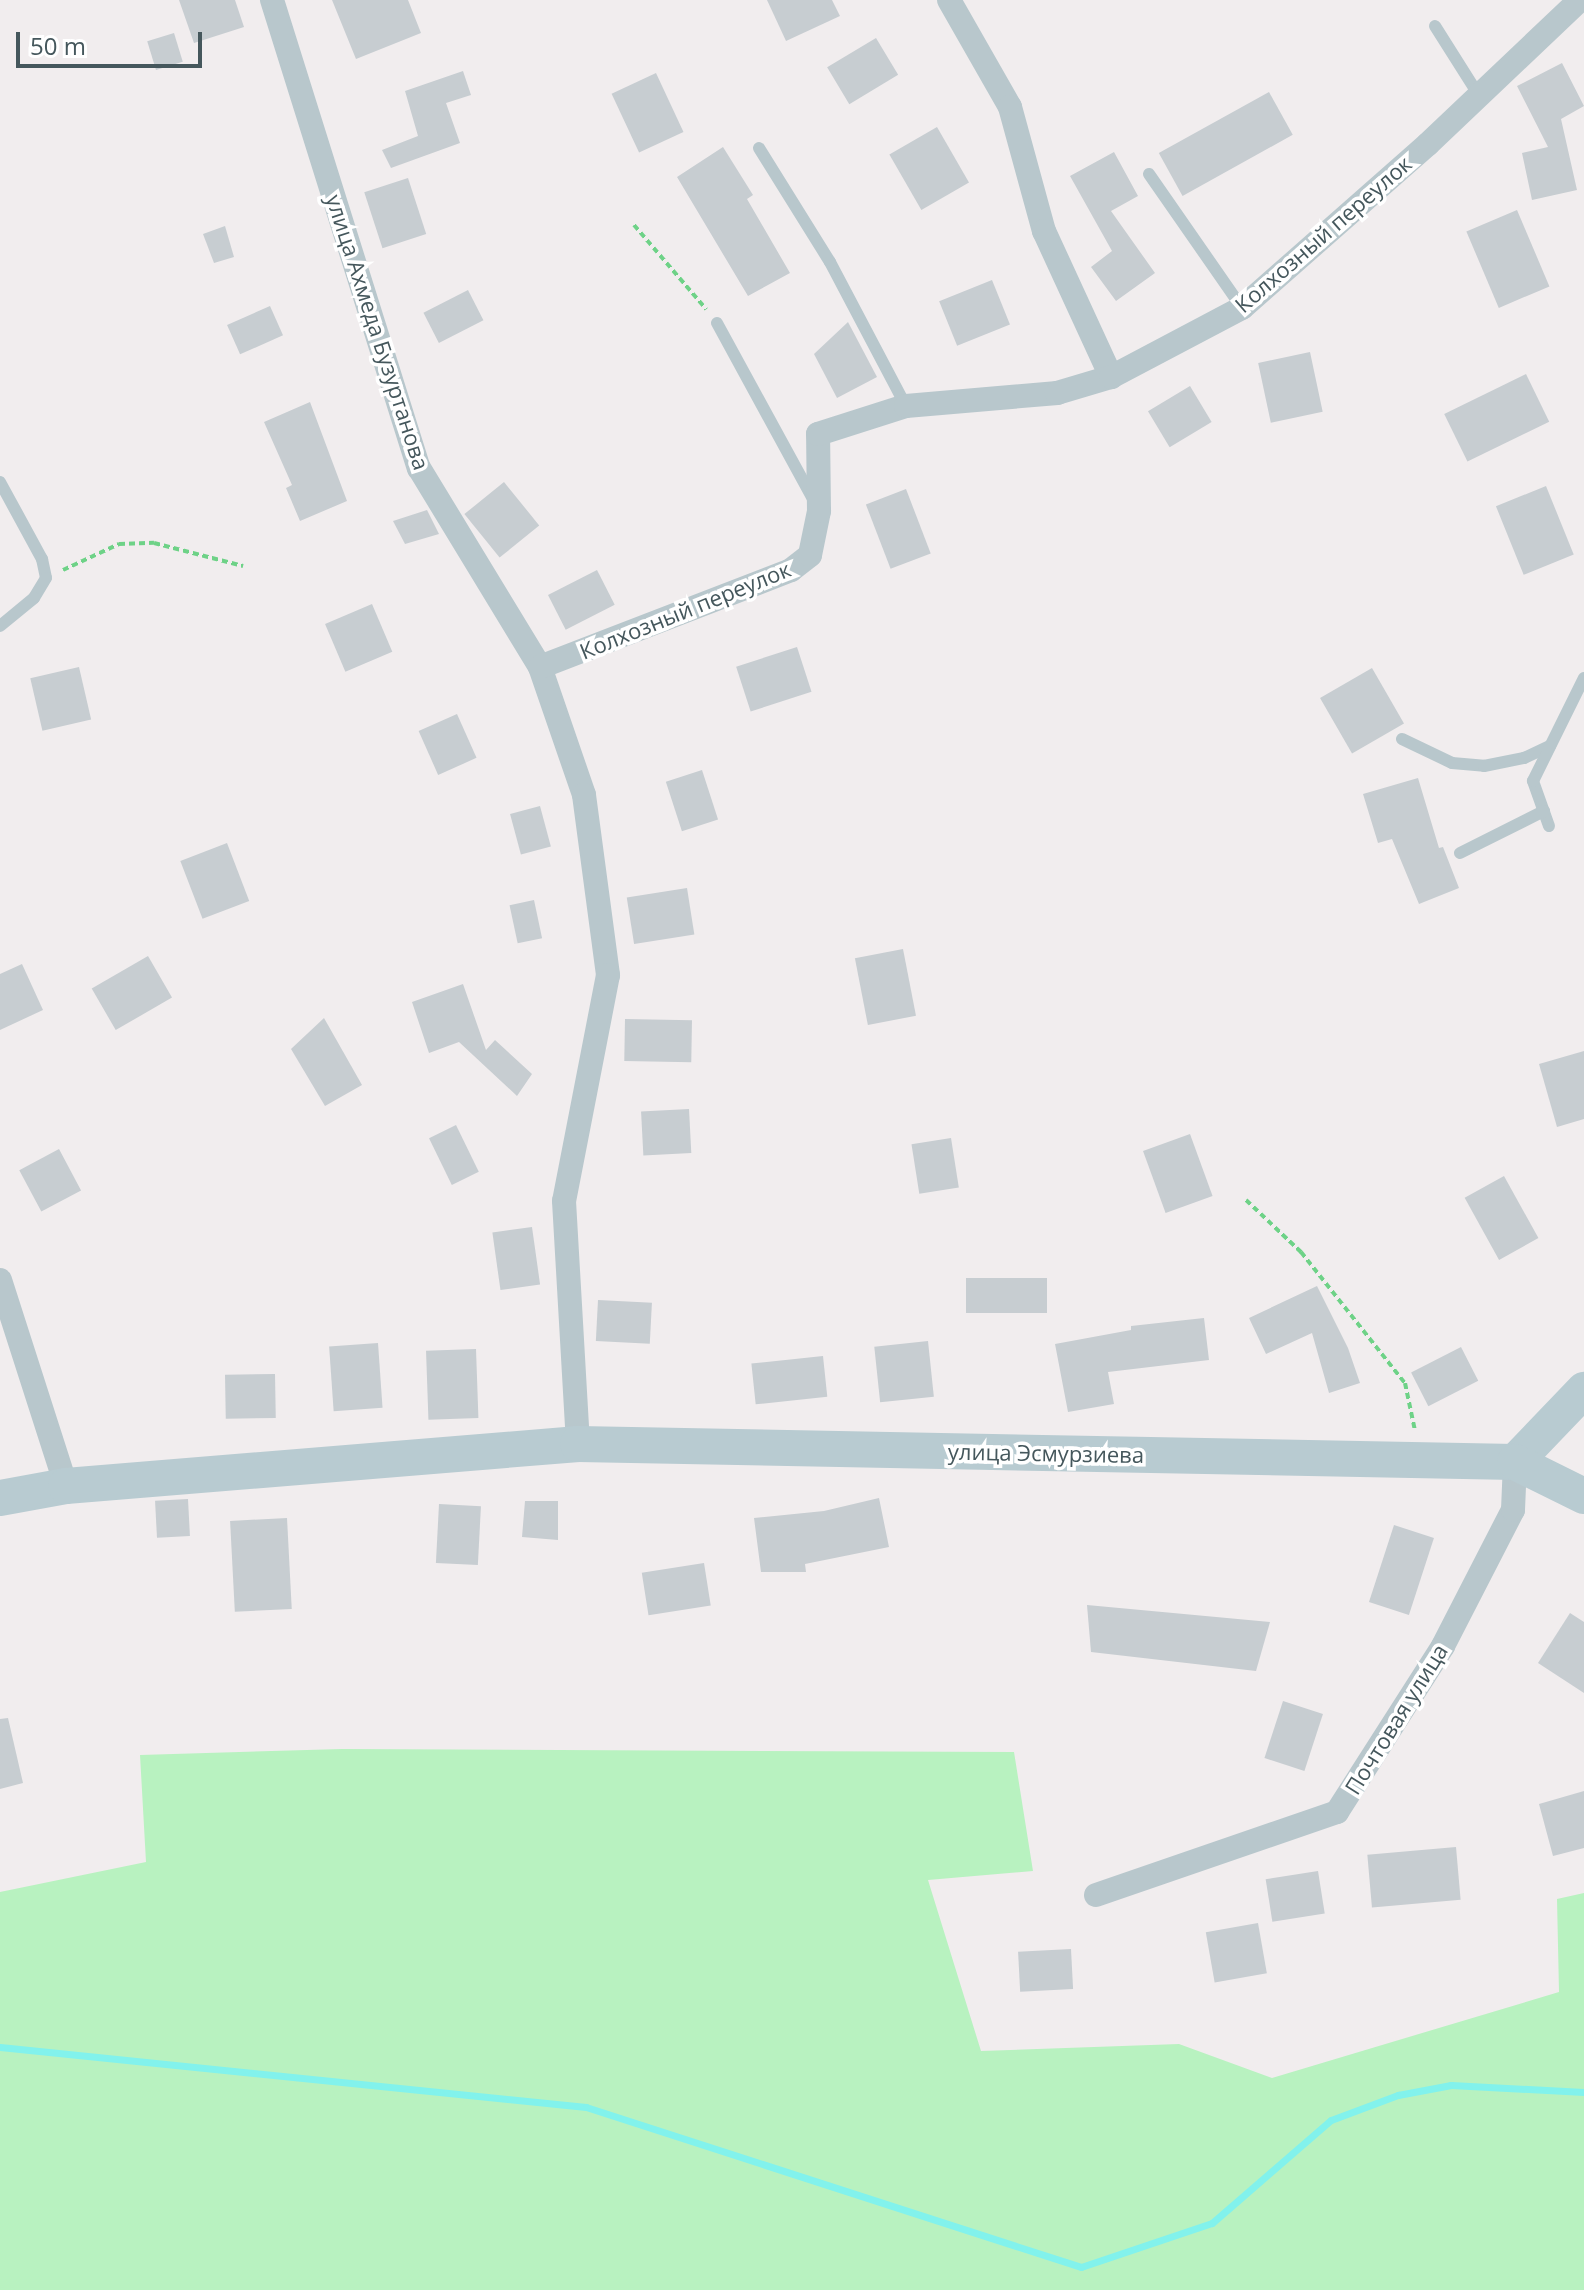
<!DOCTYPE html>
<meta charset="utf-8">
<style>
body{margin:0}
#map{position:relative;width:1584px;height:2290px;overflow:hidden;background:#f1edee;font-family:"Open Sans",sans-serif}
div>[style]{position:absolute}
.green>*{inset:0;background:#b8f2c0}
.stream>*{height:7px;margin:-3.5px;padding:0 3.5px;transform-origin:3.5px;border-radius:3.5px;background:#82f2ec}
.building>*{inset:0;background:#c7cdd1;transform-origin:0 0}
.path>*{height:4px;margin-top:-2px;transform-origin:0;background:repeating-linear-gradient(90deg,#6ed287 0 6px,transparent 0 10px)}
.lane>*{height:12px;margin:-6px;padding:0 6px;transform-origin:6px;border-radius:6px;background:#b8c7cc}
.street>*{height:24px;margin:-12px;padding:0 12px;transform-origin:12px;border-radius:12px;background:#b8c7cc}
.secondary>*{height:36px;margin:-18px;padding:0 18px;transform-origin:18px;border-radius:18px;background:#b8cbd1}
span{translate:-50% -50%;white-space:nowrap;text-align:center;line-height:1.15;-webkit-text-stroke:7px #fff;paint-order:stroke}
.street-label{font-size:22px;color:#45575c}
.scale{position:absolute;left:16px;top:32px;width:186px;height:36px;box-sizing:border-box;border:4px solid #45575c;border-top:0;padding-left:10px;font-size:24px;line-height:28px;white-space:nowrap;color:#45575c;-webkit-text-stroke:6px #fff;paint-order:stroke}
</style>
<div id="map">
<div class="green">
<div style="clip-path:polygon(342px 1749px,1014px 1752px,1033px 1871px,928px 1880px,981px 2051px,1179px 2044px,1272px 2078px,1559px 1992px,1557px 1899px,1584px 1893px,1584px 2290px,0 2290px,0 1892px,146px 1862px,140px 1755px)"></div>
</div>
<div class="stream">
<div style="left:0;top:2047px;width:589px;rotate:5.85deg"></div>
<div style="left:586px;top:2107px;width:520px;rotate:17.91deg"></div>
<div style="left:1081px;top:2267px;width:138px;rotate:-18.6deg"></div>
<div style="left:1212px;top:2223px;width:157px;rotate:-40.9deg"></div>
<div style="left:1331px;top:2120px;width:72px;rotate:-20.5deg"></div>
<div style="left:1398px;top:2095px;width:54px;rotate:-10.7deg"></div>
<div style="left:1451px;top:2085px;width:133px;rotate:3deg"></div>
</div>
<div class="building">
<div style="clip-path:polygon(179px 0,235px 0,244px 27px,194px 43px)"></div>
<div style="clip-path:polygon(332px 0,408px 0,421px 33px,356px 59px)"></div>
<div style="clip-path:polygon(767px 0,832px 0,840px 16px,786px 41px)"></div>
<div style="left:174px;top:33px;width:30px;height:28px;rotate:73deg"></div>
<div style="left:876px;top:38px;width:43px;height:57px;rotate:59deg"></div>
<div style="clip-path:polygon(1562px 63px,1584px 106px,1561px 119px,1577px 190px,1532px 200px,1522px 153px,1548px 147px,1517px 86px)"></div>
<div style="clip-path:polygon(463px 71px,471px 95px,446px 103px,460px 143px,391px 168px,382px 150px,418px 136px,405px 91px)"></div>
<div style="left:656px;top:73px;width:65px;height:49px;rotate:65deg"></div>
<div style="left:1269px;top:92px;width:49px;height:126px;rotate:61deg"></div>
<div style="left:937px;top:127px;width:64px;height:55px;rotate:60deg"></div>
<div style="clip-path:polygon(723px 147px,753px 195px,747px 199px,790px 273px,748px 296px,677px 177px)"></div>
<div style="clip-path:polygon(1114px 152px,1138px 196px,1111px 211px,1155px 273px,1116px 301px,1091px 267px,1112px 251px,1070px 176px)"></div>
<div style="left:408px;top:178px;width:59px;height:46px;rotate:72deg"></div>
<div style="left:1517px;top:210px;width:83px;height:55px;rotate:67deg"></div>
<div style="clip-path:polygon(225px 226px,234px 257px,214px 263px,203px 234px)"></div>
<div style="left:992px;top:280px;width:48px;height:57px;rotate:68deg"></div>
<div style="left:468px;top:290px;width:34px;height:50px;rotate:63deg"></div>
<div style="left:270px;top:306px;width:32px;height:47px;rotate:66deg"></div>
<div style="clip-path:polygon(848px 322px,877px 377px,837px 398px,814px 354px)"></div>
<div style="left:1310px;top:352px;width:61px;height:53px;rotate:78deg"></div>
<div style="left:1526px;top:374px;width:53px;height:91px;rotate:64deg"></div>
<div style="left:1190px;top:386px;width:42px;height:49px;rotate:59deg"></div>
<div style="clip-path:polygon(310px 402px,347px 501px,300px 521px,286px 488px,292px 485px,264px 422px)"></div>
<div style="left:504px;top:482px;width:56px;height:51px;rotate:51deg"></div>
<div style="left:1546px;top:486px;width:74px;height:54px;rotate:68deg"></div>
<div style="left:906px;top:489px;width:69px;height:43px;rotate:69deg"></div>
<div style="clip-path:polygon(427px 510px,439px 534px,405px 544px,393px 521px)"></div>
<div style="left:597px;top:570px;width:39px;height:55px;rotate:63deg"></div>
<div style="left:372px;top:604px;width:52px;height:51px;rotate:67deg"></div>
<div style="left:797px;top:647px;width:47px;height:64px;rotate:72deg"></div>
<div style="left:79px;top:667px;width:54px;height:50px;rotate:77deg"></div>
<div style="left:1372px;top:668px;width:64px;height:60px;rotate:60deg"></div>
<div style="left:457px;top:714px;width:48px;height:42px;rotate:66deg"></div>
<div style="left:702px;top:770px;width:52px;height:38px;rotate:72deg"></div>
<div style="clip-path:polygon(1418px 778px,1439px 848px,1443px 847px,1459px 888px,1419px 904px,1392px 839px,1378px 843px,1363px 794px)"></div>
<div style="left:540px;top:806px;width:42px;height:31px;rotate:75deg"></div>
<div style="left:227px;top:843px;width:62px;height:50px;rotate:69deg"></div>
<div style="left:687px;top:888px;width:47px;height:61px;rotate:81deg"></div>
<div style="left:534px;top:900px;width:39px;height:25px;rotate:78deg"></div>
<div style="left:903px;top:949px;width:68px;height:49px;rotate:79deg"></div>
<div style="left:148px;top:956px;width:48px;height:65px;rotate:60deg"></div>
<div style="clip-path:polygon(22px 964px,43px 1010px,0 1030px,0 974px)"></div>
<div style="clip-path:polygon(463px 984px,486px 1050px,495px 1040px,532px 1074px,517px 1096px,459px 1042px,429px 1053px,412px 1002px)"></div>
<div style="clip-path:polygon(324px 1018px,362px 1085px,325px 1106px,291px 1049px)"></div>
<div style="left:625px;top:1019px;width:67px;height:42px;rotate:1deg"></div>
<div style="clip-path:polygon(1584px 1051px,1584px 1119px,1557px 1127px,1539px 1064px)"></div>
<div style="left:689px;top:1109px;width:44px;height:48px;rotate:87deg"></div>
<div style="left:456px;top:1125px;width:52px;height:30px;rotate:64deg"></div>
<div style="left:1190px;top:1134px;width:66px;height:50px;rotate:70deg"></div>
<div style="left:951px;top:1138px;width:50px;height:40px;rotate:81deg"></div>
<div style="left:59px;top:1149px;width:47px;height:45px;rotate:62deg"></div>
<div style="left:1504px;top:1176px;width:71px;height:45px;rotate:61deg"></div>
<div style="left:532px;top:1227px;width:58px;height:40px;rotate:82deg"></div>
<div style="left:1047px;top:1278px;width:35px;height:81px;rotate:90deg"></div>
<div style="clip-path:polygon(1317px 1286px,1348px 1348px,1360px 1383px,1329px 1393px,1312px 1333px,1266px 1354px,1249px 1318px)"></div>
<div style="left:598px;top:1300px;width:54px;height:41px;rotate:3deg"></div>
<div style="clip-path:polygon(1204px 1318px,1209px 1360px,1108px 1372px,1114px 1404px,1068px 1412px,1055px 1344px,1131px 1330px,1131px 1326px)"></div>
<div style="left:928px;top:1341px;width:56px;height:54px;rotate:84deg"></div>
<div style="left:378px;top:1343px;width:65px;height:49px;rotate:86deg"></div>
<div style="left:1461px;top:1347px;width:38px;height:56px;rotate:63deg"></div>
<div style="left:476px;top:1349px;width:69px;height:50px;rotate:88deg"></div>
<div style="left:823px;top:1356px;width:41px;height:72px;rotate:84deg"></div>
<div style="left:275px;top:1374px;width:44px;height:50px;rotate:89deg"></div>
<div style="clip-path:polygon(879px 1498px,889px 1547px,805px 1564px,806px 1572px,761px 1572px,754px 1518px,824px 1511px)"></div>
<div style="left:188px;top:1499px;width:37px;height:33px;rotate:87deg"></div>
<div style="clip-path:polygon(525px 1501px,558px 1501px,558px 1540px,522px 1537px)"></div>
<div style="left:439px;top:1504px;width:42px;height:59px;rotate:3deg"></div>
<div style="left:287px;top:1518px;width:91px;height:57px;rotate:87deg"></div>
<div style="left:1394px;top:1525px;width:42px;height:81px;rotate:18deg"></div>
<div style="left:704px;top:1563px;width:43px;height:63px;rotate:81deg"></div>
<div style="clip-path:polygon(1087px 1605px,1270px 1622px,1256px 1671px,1091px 1652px)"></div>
<div style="clip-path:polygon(1570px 1613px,1584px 1622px,1584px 1693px,1538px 1663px)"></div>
<div style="left:1283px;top:1701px;width:42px;height:60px;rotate:18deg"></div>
<div style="clip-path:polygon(8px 1718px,23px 1783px,0 1789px,0 1719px)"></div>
<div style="clip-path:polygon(1584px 1791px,1584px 1848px,1553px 1856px,1539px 1804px)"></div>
<div style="left:1456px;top:1847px;width:53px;height:89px;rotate:85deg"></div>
<div style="left:1318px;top:1871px;width:43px;height:53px;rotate:81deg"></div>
<div style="left:1258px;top:1923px;width:51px;height:53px;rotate:80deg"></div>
<div style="left:1071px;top:1949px;width:40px;height:53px;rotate:87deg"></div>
</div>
<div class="path">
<div style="left:634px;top:225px;width:111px;rotate:49.4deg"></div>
<div style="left:63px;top:570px;width:62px;rotate:-24.9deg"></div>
<div style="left:119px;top:544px;width:35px;rotate:-2deg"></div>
<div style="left:154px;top:543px;width:92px;rotate:14.5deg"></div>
<div style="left:1246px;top:1200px;width:76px;rotate:43.4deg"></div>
<div style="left:1301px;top:1252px;width:167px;rotate:51.6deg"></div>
<div style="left:1405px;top:1383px;width:49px;rotate:78.2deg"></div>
</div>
<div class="lane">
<div style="left:1435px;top:26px;width:80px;rotate:57.7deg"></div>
<div style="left:759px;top:148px;width:134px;rotate:58.1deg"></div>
<div style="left:830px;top:262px;width:163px;rotate:62.2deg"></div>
<div style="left:1149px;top:174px;width:163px;rotate:55.2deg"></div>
<div style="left:717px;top:323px;width:203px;rotate:61.4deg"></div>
<div style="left:0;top:482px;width:88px;rotate:61.4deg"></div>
<div style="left:42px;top:559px;width:19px;rotate:78deg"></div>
<div style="left:46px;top:578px;width:23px;rotate:121deg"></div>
<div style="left:34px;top:598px;width:44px;rotate:140.5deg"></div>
<div style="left:1402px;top:739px;width:55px;rotate:25.6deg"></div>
<div style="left:1452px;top:763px;width:32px;rotate:5deg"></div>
<div style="left:1484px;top:766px;width:41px;rotate:-11.3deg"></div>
<div style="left:1524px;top:758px;width:29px;rotate:-25deg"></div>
<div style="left:1549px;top:826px;width:48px;rotate:-109.6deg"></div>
<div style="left:1533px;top:781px;width:115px;rotate:-63.7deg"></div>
<div style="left:1460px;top:853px;width:94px;rotate:-26.6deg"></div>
</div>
<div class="street">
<div style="left:272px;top:0;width:491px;rotate:72.6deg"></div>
<div style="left:419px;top:468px;width:233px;rotate:58.7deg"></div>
<div style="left:540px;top:667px;width:135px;rotate:71deg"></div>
<div style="left:584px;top:795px;width:182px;rotate:82.4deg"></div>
<div style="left:608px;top:975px;width:230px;rotate:101deg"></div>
<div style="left:564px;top:1201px;width:243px;rotate:86.7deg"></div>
<div style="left:949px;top:0;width:123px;rotate:60.3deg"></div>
<div style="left:1010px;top:107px;width:129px;rotate:74.7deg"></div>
<div style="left:1044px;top:231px;width:161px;rotate:65.3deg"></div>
<div style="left:540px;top:667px;width:269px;rotate:-21.1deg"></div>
<div style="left:791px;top:570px;width:24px;rotate:-38deg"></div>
<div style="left:810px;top:555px;width:45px;rotate:-78.4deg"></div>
<div style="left:819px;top:511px;width:77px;rotate:-90.7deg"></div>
<div style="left:818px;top:434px;width:92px;rotate:-17.7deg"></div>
<div style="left:906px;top:406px;width:152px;rotate:-4.9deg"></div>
<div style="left:1057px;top:393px;width:56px;rotate:-16.5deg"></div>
<div style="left:1111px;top:377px;width:148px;rotate:-27.8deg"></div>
<div style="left:1242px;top:308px;width:248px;rotate:-41.4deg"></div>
<div style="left:1428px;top:144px;width:209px;rotate:-43.5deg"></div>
<div style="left:0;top:1280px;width:216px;rotate:72.2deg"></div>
<div style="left:1096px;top:1895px;width:255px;rotate:-19deg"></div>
<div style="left:1337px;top:1812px;width:197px;rotate:-57.4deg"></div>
<div style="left:1443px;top:1646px;width:153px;rotate:-62.8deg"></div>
<div style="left:1513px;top:1510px;width:48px;rotate:-87.6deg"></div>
</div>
<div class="secondary">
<div style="left:1515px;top:1462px;width:100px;rotate:-46.2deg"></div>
<div style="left:0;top:1498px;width:67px;rotate:-10.3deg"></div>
<div style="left:66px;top:1486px;width:514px;rotate:-4.69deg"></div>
<div style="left:578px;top:1444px;width:937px;rotate:1.1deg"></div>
<div style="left:1515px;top:1462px;width:77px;rotate:26.2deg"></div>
</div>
<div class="street-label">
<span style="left:1323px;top:234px;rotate:-41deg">Колхозный переулок</span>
<span style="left:378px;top:332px;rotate:72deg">улица Ахмеда Бузуртанова</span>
<span style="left:685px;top:610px;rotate:-22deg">Колхозный переулок</span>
<span style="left:1046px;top:1453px;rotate:1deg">улица Эсмурзиева</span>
<span style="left:1396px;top:1719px;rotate:-58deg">Почтовая улица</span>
</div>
<div class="scale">50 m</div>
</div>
